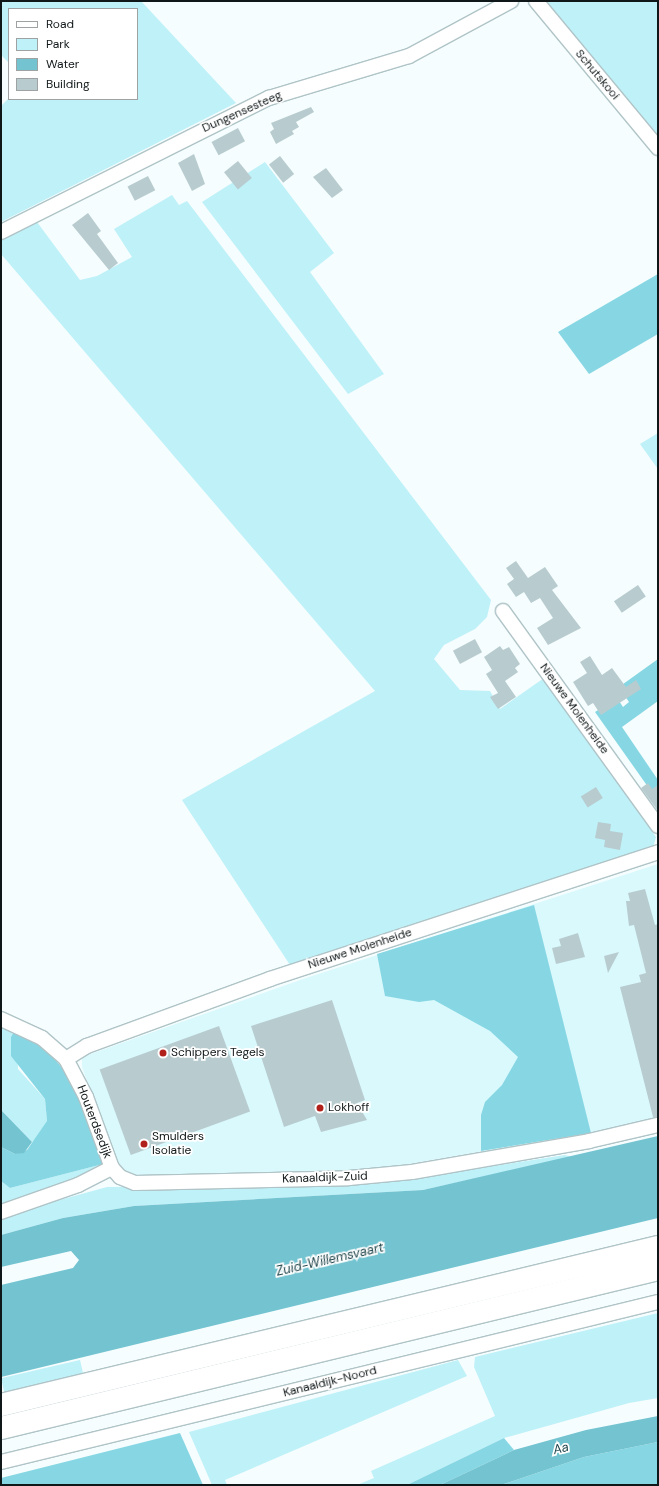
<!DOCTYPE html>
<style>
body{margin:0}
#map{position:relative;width:659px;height:1486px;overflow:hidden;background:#f5fdfe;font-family:"DM Sans",sans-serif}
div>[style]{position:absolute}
.built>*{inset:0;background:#daf9fd}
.green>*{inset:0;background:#bff1f9;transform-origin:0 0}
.forest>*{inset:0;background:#86d7e3}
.water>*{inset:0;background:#73c3d0}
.building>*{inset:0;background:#b8cccf;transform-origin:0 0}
.roads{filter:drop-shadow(1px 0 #b0c4c7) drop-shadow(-1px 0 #b0c4c7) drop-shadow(0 1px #b0c4c7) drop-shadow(0 -1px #b0c4c7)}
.street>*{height:14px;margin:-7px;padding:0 7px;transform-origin:7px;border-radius:7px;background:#fff}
.highway>*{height:22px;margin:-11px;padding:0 11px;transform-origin:11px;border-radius:11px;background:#fff}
.dots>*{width:11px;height:11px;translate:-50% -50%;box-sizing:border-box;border:2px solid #fff;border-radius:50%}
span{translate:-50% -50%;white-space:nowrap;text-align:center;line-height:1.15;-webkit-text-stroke:3.5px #fff;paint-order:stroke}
.street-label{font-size:12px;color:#101718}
.poi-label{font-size:12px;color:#101718}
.left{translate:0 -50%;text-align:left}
.water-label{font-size:13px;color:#1e444a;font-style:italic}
.frame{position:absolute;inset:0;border:2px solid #101718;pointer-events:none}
.legend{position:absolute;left:8px;top:8px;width:130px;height:92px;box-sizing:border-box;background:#fff;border:1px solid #9fa2a3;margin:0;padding:5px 7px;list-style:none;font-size:12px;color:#101718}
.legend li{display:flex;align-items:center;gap:8px;height:20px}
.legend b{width:20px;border:1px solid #9fa2a3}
</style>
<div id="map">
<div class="built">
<div style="clip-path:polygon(658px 864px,658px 1121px,374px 1170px,132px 1177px,117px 1166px,82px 1067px,82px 1057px,306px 978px)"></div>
</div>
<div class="green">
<div style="clip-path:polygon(1px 1px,141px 1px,236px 103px,1px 222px,1px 106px,9px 98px,137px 99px,137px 9px,9px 9px,9px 63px,1px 55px)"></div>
<div style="clip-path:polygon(544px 1px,658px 1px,658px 137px)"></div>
<div style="clip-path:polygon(265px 162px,334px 253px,310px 272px,384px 374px,348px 394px,202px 202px)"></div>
<div style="clip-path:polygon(172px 195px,179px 205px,187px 201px,491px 600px,487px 617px,475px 629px,444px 645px,434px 659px,460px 690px,490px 691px,500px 709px,544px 678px,656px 837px,653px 848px,290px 965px,182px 800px,375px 691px,1px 254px,1px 235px,34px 218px,80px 280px,97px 276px,132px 257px,114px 229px)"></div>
<div style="clip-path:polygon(658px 433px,658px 469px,640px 444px)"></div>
<div style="clip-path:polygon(1px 1023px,16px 1029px,18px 1069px,45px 1099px,47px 1121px,40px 1136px,32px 1142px,1px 1110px)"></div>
<div style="clip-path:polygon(565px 1155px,572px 1157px,423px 1190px,134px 1206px,63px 1218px,1px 1235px,1px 1216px,107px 1187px,216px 1186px,448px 1173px)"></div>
<div style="clip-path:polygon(103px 1164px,87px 1176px,1px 1205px,1px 1181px,10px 1188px)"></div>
<div style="clip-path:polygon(658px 1313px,658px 1398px,629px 1403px,504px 1438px,407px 1485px,357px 1485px,374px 1478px,371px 1471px,495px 1416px,474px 1367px,475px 1357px)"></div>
<div style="left:80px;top:1360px;width:18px;height:81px;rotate:77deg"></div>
<div style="clip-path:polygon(458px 1360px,467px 1376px,225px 1480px,227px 1485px,212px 1485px,189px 1432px)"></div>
</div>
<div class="forest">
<div style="clip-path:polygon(658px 274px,658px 334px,589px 374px,558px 332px)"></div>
<div style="clip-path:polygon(658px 659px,658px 701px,622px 727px,658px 780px,658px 801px,595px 712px,617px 698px,623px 707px,629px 702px,619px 687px)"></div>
<div style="clip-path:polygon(534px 905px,591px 1133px,481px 1151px,481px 1115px,485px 1102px,502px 1085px,518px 1057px,490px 1031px,434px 1000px,419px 1002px,385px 996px,377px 954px)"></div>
<div style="clip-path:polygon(16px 1029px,45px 1048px,70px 1077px,103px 1164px,10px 1188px,1px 1181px,1px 1147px,15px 1154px,27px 1150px,47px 1121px,45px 1099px,11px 1056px,11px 1037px)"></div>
<div style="clip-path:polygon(180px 1433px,203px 1485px,1px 1485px,1px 1478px)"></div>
<div style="clip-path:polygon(504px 1438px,514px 1450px,440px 1485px,407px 1485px)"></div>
<div style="clip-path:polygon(658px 1442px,658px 1485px,501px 1485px,584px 1457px)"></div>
</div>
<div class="water">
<div style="clip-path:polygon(1px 1110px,32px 1142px,24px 1153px,15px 1154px,1px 1147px)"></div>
<div style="clip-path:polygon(658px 1136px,658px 1218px,1px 1377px,1px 1285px,73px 1268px,79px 1260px,71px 1251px,1px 1267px,1px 1235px,63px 1218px,134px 1206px,423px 1190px)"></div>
<div style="clip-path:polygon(658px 1416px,658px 1442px,584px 1457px,501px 1485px,440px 1485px,514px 1450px,586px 1430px)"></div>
</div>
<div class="building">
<div style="clip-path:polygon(311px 107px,314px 112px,296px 122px,299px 127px,292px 131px,294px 134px,276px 144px,270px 132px,274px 129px,271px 123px)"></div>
<div style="left:238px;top:128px;width:15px;height:30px;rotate:62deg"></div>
<div style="clip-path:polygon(194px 154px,205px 184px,192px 191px,178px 163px)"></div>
<div style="left:280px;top:156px;width:23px;height:14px;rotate:52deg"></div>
<div style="left:238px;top:161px;width:22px;height:18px;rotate:51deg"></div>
<div style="clip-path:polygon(326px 168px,343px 190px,332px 198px,313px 177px)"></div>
<div style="left:148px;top:176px;width:16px;height:23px;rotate:63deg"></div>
<div style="clip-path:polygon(88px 213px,101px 231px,97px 234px,118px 263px,109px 270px,72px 225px)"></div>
<div style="clip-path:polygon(516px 561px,528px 578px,545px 567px,558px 586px,552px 590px,581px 628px,548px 645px,537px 628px,553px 618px,540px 598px,531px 603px,524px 592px,516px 597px,507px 584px,514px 579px,506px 568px)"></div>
<div style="left:638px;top:585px;width:14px;height:29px;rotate:56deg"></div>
<div style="left:475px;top:639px;width:15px;height:25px;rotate:62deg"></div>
<div style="clip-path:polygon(500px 646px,503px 650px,509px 647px,520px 664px,515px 668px,518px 672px,505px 681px,516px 697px,498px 709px,490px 697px,498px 693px,486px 674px,492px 670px,484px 657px)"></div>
<div style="clip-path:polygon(590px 656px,602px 675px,612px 668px,626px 687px,636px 680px,641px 689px,601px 715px,593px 703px,588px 706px,573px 682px,587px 673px,580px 662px)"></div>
<div style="clip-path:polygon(648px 783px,652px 789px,658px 785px,658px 811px,641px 788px)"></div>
<div style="left:596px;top:787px;width:13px;height:18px;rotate:58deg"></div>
<div style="clip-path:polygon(598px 822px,611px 824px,610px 831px,623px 833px,620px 850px,604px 847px,605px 840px,595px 838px)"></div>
<div style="clip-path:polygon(645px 889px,655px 925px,658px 924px,658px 1117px,653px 1117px,620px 987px,641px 982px,639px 975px,646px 973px,634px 925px,629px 926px,626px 901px,630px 901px,628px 893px)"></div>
<div style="clip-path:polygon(578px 933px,585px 957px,556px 964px,552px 948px,561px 946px,559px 939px)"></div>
<div style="clip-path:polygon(619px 952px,608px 973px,604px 956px)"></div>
<div style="clip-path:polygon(332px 1000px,365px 1100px,357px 1103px,367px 1120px,321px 1132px,315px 1116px,284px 1127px,251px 1026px)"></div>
<div style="left:219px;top:1026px;width:91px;height:127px;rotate:70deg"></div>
</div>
<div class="roads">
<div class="street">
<div style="left:536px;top:1px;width:191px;rotate:50.3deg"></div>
<div style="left:1px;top:232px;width:300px;rotate:-26.6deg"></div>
<div style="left:269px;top:98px;width:146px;rotate:-16.7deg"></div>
<div style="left:409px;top:56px;width:116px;rotate:-28.3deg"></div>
<div style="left:503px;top:611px;width:265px;rotate:54.2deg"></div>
<div style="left:1px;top:1019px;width:45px;rotate:24.9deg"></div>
<div style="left:42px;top:1038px;width:32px;rotate:41deg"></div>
<div style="left:66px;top:1059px;width:43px;rotate:62.2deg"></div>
<div style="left:86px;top:1097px;width:76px;rotate:69.9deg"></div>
<div style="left:112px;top:1168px;width:12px;rotate:48deg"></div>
<div style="left:120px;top:1177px;width:16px;rotate:22deg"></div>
<div style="left:135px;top:1183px;width:214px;rotate:-1.3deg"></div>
<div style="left:349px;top:1178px;width:63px;rotate:-5.4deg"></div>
<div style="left:412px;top:1172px;width:180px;rotate:-9.9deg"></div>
<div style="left:589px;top:1141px;width:71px;rotate:-13.1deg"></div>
<div style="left:66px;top:1059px;width:25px;rotate:-32deg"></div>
<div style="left:87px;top:1046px;width:195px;rotate:-20.1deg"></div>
<div style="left:270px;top:979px;width:408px;rotate:-18.1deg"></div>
<div style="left:1px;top:1212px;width:82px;rotate:-19.3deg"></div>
<div style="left:78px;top:1185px;width:38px;rotate:-27deg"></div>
<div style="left:1px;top:1462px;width:676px;rotate:-13.69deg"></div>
</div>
<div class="highway">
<div style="left:1px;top:1405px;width:676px;rotate:-13.52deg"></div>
<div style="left:1px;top:1428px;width:676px;rotate:-13.6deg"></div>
</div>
</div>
<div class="dots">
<div style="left:163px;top:1053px;background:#b1211c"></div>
<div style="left:320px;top:1108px;background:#b1211c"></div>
<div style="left:144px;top:1144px;background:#b1211c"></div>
</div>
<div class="street-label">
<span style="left:597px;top:75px;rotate:50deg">Schutskooi</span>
<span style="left:242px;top:112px;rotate:-24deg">Dungensesteeg</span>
<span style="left:574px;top:709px;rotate:54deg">Nieuwe Molenheide</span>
<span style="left:360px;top:949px;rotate:-18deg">Nieuwe Molenheide</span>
<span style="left:94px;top:1122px;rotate:69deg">Houterdsedijk</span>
<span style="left:325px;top:1178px;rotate:-2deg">Kanaaldijk-Zuid</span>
<span style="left:330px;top:1382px;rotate:-14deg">Kanaaldijk-Noord</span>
</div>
<div class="poi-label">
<span class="left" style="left:171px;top:1053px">Schippers Tegels</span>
<span class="left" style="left:328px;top:1108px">Lokhoff</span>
<span class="left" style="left:152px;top:1144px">Smulders<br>Isolatie</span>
</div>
<div class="water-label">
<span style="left:330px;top:1260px;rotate:-13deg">Zuid-Willemsvaart</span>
<span style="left:561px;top:1449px;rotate:-14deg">Aa</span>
</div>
<div class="frame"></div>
<ul class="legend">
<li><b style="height:5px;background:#fff"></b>Road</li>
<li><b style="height:11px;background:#bff1f9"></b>Park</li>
<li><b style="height:11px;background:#73c3d0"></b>Water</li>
<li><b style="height:11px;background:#b8cccf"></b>Building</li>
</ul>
</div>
